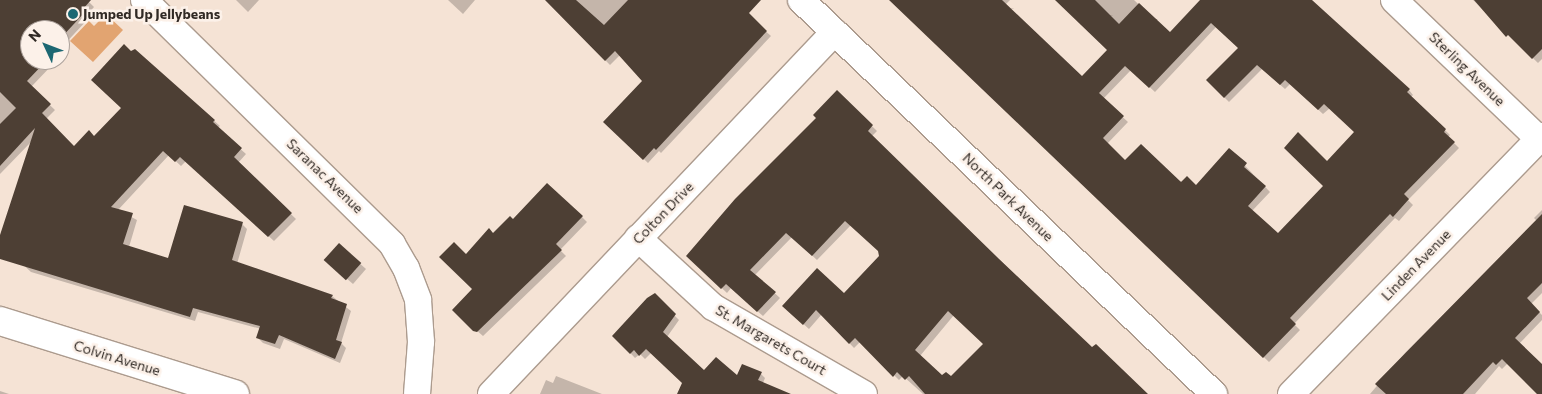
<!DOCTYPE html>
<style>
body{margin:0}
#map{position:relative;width:1542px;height:394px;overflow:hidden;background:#f5e3d5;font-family:Commissioner,sans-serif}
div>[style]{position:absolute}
.green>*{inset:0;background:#e2a471}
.shadow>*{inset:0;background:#0003}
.building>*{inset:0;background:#4d3f34;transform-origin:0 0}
.roads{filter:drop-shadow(1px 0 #ac9b8e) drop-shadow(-1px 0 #ac9b8e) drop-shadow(0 1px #ac9b8e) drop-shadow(0 -1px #ac9b8e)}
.street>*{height:26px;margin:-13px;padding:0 13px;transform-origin:13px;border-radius:13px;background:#fff}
.secondary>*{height:28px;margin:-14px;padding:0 14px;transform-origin:14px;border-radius:14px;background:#fff}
.dots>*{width:14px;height:14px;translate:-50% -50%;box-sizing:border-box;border:2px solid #fcf1e9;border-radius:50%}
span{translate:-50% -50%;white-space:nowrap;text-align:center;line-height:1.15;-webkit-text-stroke:5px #fcf1e9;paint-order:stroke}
.poi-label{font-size:14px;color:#312a25;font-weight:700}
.left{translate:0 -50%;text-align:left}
.street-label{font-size:14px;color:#312a25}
.north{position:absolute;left:20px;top:20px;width:50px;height:50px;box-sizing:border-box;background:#fcf1e9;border:1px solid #aba19b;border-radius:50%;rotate:313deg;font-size:14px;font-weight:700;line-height:20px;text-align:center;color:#312a25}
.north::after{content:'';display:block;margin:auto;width:18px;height:22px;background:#1c6772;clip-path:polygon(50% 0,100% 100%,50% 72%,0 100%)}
</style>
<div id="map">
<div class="green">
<div style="clip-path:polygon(106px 14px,123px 30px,93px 62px,70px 41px,89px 21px,94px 26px)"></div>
</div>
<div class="shadow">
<div style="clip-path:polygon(0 0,87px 0,94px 7px,87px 15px,89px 18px,60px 49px,60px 30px,30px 30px,30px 60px,55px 62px,31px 87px,55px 110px,46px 119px,74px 148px,94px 138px,122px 108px,131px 52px,135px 50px,220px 126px,217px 128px,246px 154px,238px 163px,296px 219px,274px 241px,186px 161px,181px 166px,169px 155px,118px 210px,137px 220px,129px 247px,168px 259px,242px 224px,247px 229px,237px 264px,332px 296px,351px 311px,341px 343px,346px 348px,340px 363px,284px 339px,280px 349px,263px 343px,258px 338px,261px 329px,198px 312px,195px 321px,31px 272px,0 243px,32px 141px,0 174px)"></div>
<div style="clip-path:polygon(236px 0,259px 0,248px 12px)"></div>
<div style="clip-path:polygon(448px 0,475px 0,463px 14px)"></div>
<div style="clip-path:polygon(546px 0,731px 0,771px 36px,661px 153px,659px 151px,648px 163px,605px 122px,643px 81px,620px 55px,610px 65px)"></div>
<div style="clip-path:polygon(evenodd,892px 0,1010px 0,1005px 5px,1082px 78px,1109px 50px,1056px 0,1134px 0,1170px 34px,1201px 0,1311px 0,1409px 90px,1413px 95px,1411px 97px,1450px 135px,1448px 137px,1459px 148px,1408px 200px,1413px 205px,1399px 221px,1395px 218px,1294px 324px,1300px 330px,1269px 362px,892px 0,1216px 27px,1239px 48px,1207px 80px,1229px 102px,1262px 69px,1285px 89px,1290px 84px,1323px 114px,1330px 108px,1356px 132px,1327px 163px,1325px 186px,1278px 234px,1252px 211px,1270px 192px,1233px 153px,1197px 187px,1125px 162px,1107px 144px,1128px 122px,1103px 99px,1131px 70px,1155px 92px,1216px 27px)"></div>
<div style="clip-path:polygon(1473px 0,1542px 0,1542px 59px,1538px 63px)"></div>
<div style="clip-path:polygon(evenodd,837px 92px,877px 131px,872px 136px,1092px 349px,1146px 394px,923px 394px,903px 376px,899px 380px,860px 342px,854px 348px,822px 314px,809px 329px,789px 311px,844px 295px,880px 257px,879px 251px,851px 225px,817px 260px,792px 237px,755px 275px,780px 298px,763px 316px,731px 288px,727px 293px,688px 256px,818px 118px,837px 92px,954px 315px,985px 344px,951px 378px,943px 377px,920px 356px,954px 315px)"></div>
<div style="clip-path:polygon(1542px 210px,1542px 293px,1531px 304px,1542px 315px,1542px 320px,1519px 344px,1542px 366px,1542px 394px,1508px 363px,1502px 369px,1499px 366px,1475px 394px,1370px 394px,1405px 353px,1537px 221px,1534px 218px)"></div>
<div style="clip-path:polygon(582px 217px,587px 222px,560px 250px,566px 256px,483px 336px,453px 310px,474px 289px,466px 255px,493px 234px,513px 221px)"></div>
<div style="clip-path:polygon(339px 245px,366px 269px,353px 284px,331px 265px)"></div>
<div style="clip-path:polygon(654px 295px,679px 320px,667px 337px,704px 372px,737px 377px,761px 374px,765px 378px,763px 383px,788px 394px,678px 394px,683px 383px,651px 353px,645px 359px,640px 354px,635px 358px,614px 336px)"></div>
<div style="clip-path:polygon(556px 376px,602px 394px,540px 394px,546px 380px,553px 383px)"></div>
<div style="clip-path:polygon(0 391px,9px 394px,0 394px)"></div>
</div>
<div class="building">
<div style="clip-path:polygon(0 0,91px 0,83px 9px,85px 12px,60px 39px,60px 30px,30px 30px,30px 60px,47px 60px,27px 81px,51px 104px,42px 113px,74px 146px,89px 130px,94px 136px,121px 108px,91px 80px,124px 44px,131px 51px,135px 49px,215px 120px,213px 122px,242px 148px,234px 157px,292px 213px,268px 237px,180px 157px,175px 162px,163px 151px,111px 207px,133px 213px,123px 244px,168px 258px,184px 205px,243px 222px,232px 260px,333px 295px,331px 298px,347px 304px,336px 340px,342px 342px,335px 359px,279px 335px,275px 344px,256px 338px,260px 326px,193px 308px,190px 317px,0 259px,0 235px,35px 128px,0 166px,0 124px,16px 108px,0 92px)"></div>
<div style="clip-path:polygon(545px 0,576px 0,604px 25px,628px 0,761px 0,749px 13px,767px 31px,656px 150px,654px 148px,643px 160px,603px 122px,642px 81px,615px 51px,605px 61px)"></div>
<div style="clip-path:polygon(evenodd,889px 0,1002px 0,1082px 76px,1107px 50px,1055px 0,1095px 0,1119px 24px,1139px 3px,1170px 32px,1200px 0,1312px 0,1410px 89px,1407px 92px,1446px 129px,1444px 132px,1455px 142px,1404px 194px,1409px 199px,1393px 217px,1390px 214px,1290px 318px,1296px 324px,1263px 358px,889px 0,1211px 23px,1238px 48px,1206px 80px,1224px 98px,1257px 65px,1280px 85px,1285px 80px,1318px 110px,1324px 104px,1354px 132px,1327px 161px,1298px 132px,1284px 148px,1323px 186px,1278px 233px,1248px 206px,1266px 186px,1244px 167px,1247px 163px,1229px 148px,1196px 185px,1187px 176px,1181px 182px,1141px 144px,1125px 160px,1103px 138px,1124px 116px,1099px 93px,1125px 66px,1149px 88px,1211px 23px)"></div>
<div style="clip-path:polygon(1474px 0,1542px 0,1542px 49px,1532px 59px,1508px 35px,1506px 37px)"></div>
<div style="clip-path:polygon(evenodd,837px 90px,873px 125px,868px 131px,999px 259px,1092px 347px,1096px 344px,1148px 394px,925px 394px,909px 376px,905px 380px,897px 372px,893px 377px,855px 338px,849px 344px,816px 310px,803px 325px,782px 306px,817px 268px,844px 293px,879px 256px,878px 251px,845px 221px,812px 256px,786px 233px,750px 270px,776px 292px,757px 312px,726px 284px,721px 289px,686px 256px,735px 199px,816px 118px,813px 115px,837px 90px,948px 311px,983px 344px,951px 376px,946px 372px,942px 375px,915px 350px,948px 311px)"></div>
<div style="clip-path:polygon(547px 183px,583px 216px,556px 244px,562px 250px,477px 332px,473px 331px,452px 310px,472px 289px,439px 257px,454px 242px,466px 254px,489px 228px,493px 233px,510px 216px,513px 219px)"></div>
<div style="clip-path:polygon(1542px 214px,1542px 283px,1527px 298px,1540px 312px,1515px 338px,1542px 364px,1542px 394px,1537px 394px,1502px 359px,1496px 365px,1493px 362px,1463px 394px,1386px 394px,1375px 384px)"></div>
<div style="left:339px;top:243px;width:30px;height:23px;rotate:42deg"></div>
<div style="clip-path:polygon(655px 293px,676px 314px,663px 332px,704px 370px,716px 357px,737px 375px,742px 364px,762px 372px,758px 380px,791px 394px,677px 394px,682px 383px,646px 349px,639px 356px,634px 350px,630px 354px,612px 336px,647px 298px)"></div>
</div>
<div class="roads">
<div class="street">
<div style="left:144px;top:0;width:348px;rotate:44.5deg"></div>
<div style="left:392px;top:244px;width:28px;rotate:60deg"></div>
<div style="left:406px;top:268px;width:34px;rotate:69deg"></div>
<div style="left:418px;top:300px;width:42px;rotate:85.9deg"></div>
<div style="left:421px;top:342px;width:52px;rotate:94.4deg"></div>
<div style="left:801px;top:0;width:571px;rotate:43.65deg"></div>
<div style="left:1394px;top:0;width:201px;rotate:43.8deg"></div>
<div style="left:638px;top:238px;width:102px;rotate:42.6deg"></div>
<div style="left:713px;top:307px;width:174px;rotate:29.9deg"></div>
<div style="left:491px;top:394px;width:499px;rotate:-46.5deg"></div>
<div style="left:1291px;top:394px;width:360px;rotate:-45.8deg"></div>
</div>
<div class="secondary">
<div style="left:0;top:321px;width:246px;rotate:17.3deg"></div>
</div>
</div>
<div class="dots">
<div style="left:73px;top:14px;background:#1c6772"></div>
</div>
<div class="poi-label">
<span class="left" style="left:83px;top:14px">Jumped Up Jellybeans</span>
</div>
<div class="street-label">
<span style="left:1467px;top:69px;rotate:44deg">Sterling Avenue</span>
<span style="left:325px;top:176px;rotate:44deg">Saranac Avenue</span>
<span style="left:1008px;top:197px;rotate:44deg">North Park Avenue</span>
<span style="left:663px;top:213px;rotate:-46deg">Colton Drive</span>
<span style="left:1416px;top:265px;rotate:-46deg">Linden Avenue</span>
<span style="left:771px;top:340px;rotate:30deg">St. Margarets Court</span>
<span style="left:117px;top:358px;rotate:17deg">Colvin Avenue</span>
</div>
<div class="north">N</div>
</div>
